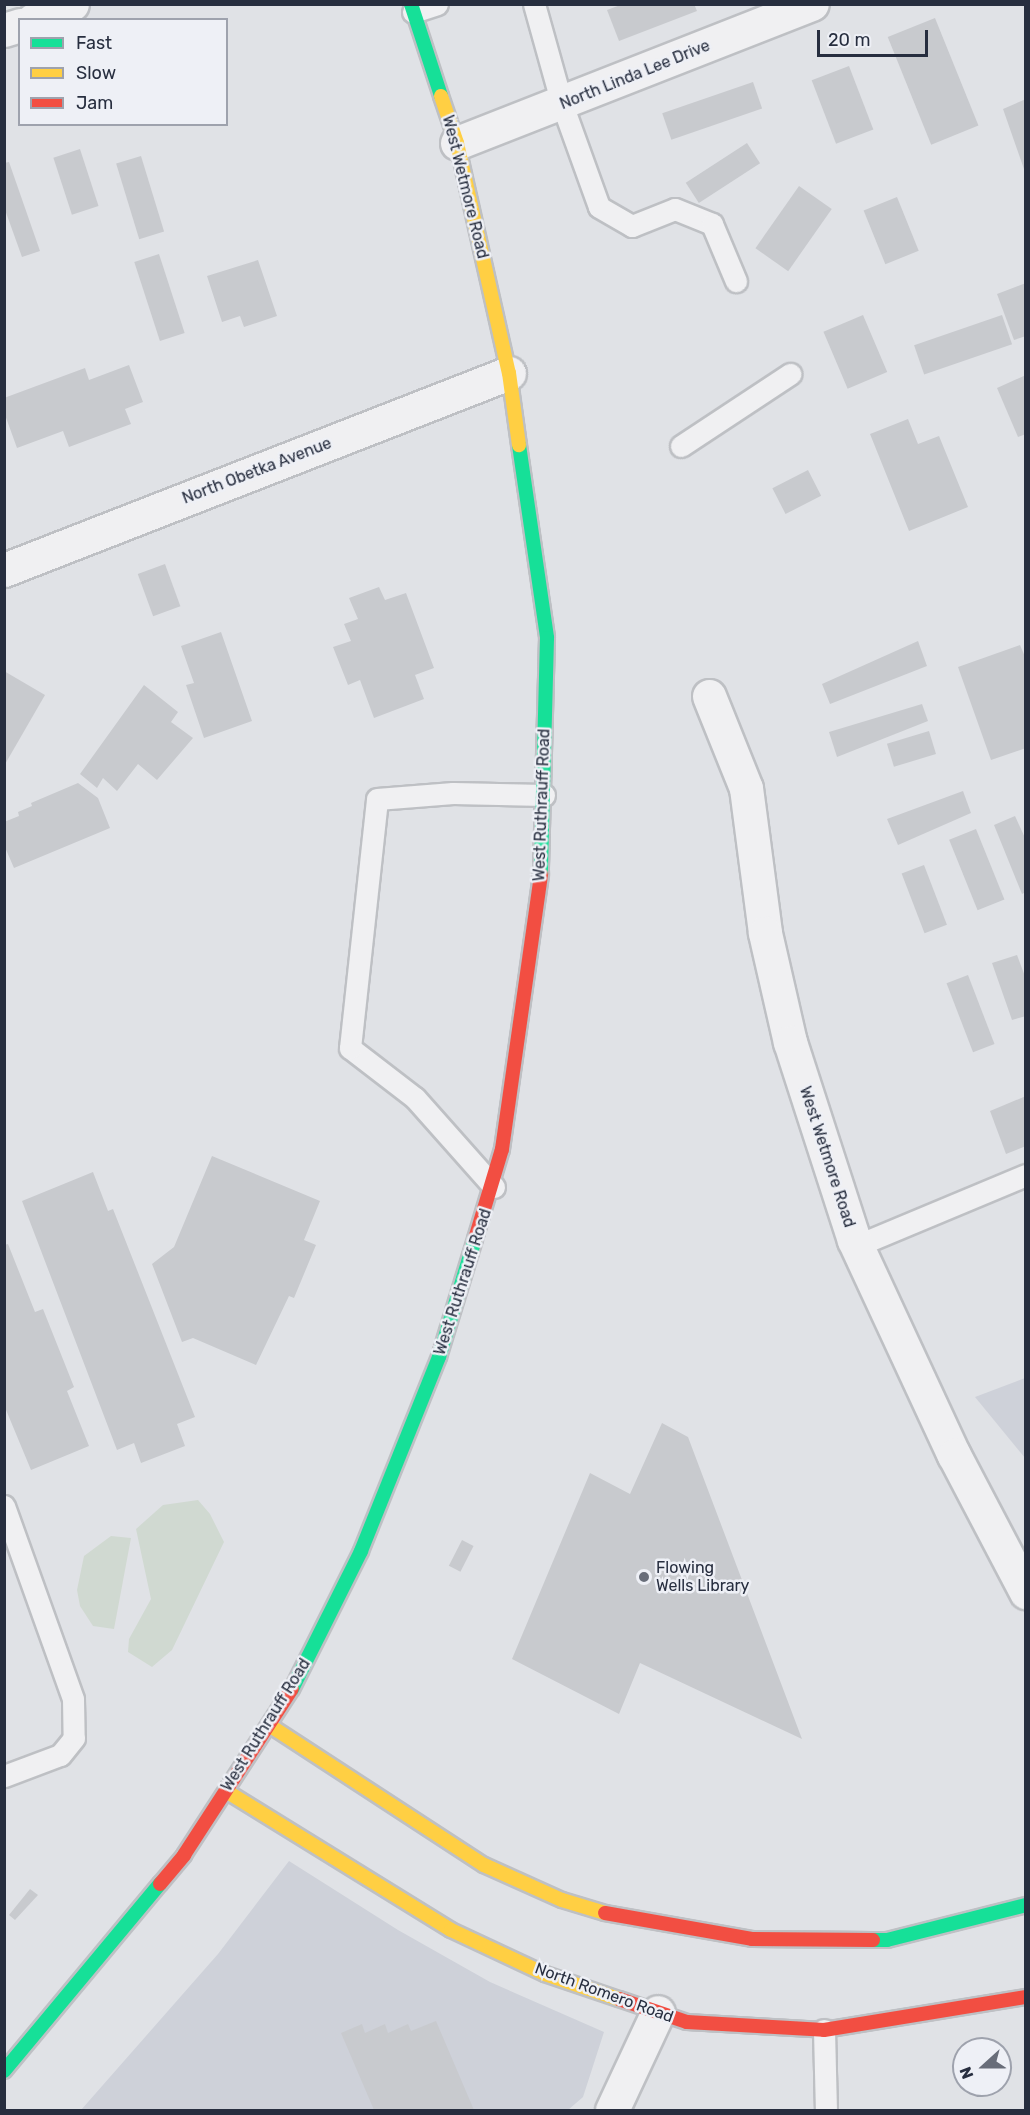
<!DOCTYPE html>
<style>
body{margin:0}
#map{position:relative;width:1030px;height:2115px;overflow:hidden;background:#e0e2e6;font-family:Rubik,sans-serif}
div>[style]{position:absolute}
.built>*{inset:0;background:#ced1d9}
.green>*{inset:0;background:#d0d9d1}
.building>*{inset:0;background:#c8cace;transform-origin:0 0}
.roads{filter:drop-shadow(2px 0 #bec0c4) drop-shadow(-2px 0 #bec0c4) drop-shadow(0 2px #bec0c4) drop-shadow(0 -2px #bec0c4)}
.lane>*{height:21px;margin:-10.5px;padding:0 10.5px;transform-origin:10.5px;border-radius:10.5px;background:#f0f0f2}
.street>*{height:33px;margin:-16.5px;padding:0 16.5px;transform-origin:16.5px;border-radius:16.5px;background:#f0f0f2}
.fast>*{height:14px;margin:-7px;padding:0 7px;transform-origin:7px;border-radius:7px;background:#16e098}
.slow>*{height:14px;margin:-7px;padding:0 7px;transform-origin:7px;border-radius:7px;background:#ffcf43}
.jam>*{height:14px;margin:-7px;padding:0 7px;transform-origin:7px;border-radius:7px;background:#f24e42}
.dots>*{width:16px;height:16px;translate:-50% -50%;box-sizing:border-box;border:3px solid #eef0f6;border-radius:50%}
span{translate:-50% -50%;white-space:nowrap;text-align:center;line-height:1.15;-webkit-text-stroke:5px #eef0f6;paint-order:stroke}
.street-label{font-size:16px;color:#272e3f}
.poi-label{font-size:16px;color:#272e3f}
.left{translate:0 -50%;text-align:left}
.frame{position:absolute;inset:0;border:6px solid #272e3f;pointer-events:none}
.legend{position:absolute;left:18px;top:18px;width:210px;height:108px;box-sizing:border-box;background:#eef0f6;border:2px solid #9ea2ad;margin:0;padding:8px 10px;list-style:none;font-size:18px;color:#272e3f}
.legend li{display:flex;align-items:center;gap:12px;height:30px}
.legend b{width:30px;border:2px solid #9ea2ad}
.north{position:absolute;left:952px;top:2037px;width:60px;height:60px;box-sizing:border-box;background:#eef0f6;border:2px solid #9ea2ad;border-radius:50%;rotate:249deg;font-size:16px;font-weight:700;line-height:24px;text-align:center;color:#272e3f}
.north::after{content:'';display:block;margin:auto;width:21px;height:27px;background:#686d79;clip-path:polygon(50% 0,100% 100%,50% 72%,0 100%)}
.scale{position:absolute;left:817px;top:30px;width:111px;height:27px;box-sizing:border-box;border:3px solid #272e3f;border-top:0;padding-left:8px;font-size:18px;line-height:21px;white-space:nowrap;color:#272e3f;-webkit-text-stroke:4px #eef0f6;paint-order:stroke}
</style>
<div id="map">
<div class="built">
<div style="clip-path:polygon(1025px 1378px,1025px 1458px,975px 1397px)"></div>
<div style="clip-path:polygon(289px 1861px,398px 1930px,490px 1982px,604px 2032px,583px 2097px,568px 2110px,81px 2110px,218px 1954px)"></div>
</div>
<div class="green">
<div style="clip-path:polygon(198px 1500px,210px 1514px,224px 1542px,172px 1650px,152px 1667px,128px 1652px,129px 1639px,151px 1599px,136px 1529px,163px 1505px)"></div>
<div style="clip-path:polygon(111px 1536px,131px 1538px,114px 1629px,93px 1626px,80px 1606px,77px 1590px,84px 1556px)"></div>
</div>
<div class="building">
<div style="clip-path:polygon(623px 4px,694px 4px,697px 11px,619px 41px,607px 10px)"></div>
<div style="left:935px;top:18px;width:116px;height:51px;rotate:68deg"></div>
<div style="left:849px;top:66px;width:68px;height:40px;rotate:69deg"></div>
<div style="left:753px;top:82px;width:28px;height:96px;rotate:71deg"></div>
<div style="clip-path:polygon(1026px 99px,1026px 172px,1025px 172px,1003px 109px)"></div>
<div style="left:747px;top:143px;width:24px;height:73px;rotate:57deg"></div>
<div style="left:80px;top:149px;width:60px;height:28px;rotate:72deg"></div>
<div style="left:141px;top:156px;width:79px;height:26px;rotate:73deg"></div>
<div style="clip-path:polygon(9px 162px,40px 251px,22px 257px,4px 207px,4px 163px)"></div>
<div style="left:799px;top:186px;width:40px;height:76px;rotate:35deg"></div>
<div style="left:897px;top:197px;width:58px;height:36px;rotate:68deg"></div>
<div style="left:159px;top:254px;width:83px;height:26px;rotate:72deg"></div>
<div style="clip-path:polygon(258px 260px,277px 316px,244px 327px,240px 316px,222px 322px,207px 276px)"></div>
<div style="clip-path:polygon(1026px 283px,1026px 336px,1014px 340px,997px 294px)"></div>
<div style="left:863px;top:315px;width:62px;height:43px;rotate:67deg"></div>
<div style="left:1002px;top:315px;width:31px;height:93px;rotate:71deg"></div>
<div style="clip-path:polygon(129px 365px,143px 402px,125px 409px,131px 424px,69px 447px,63px 431px,17px 448px,4px 412px,4px 398px,85px 368px,89px 380px)"></div>
<div style="clip-path:polygon(1026px 375px,1026px 434px,1018px 437px,997px 388px)"></div>
<div style="clip-path:polygon(908px 419px,918px 444px,939px 436px,968px 507px,909px 531px,870px 434px)"></div>
<div style="left:808px;top:470px;width:29px;height:40px;rotate:63deg"></div>
<div style="left:165px;top:564px;width:45px;height:29px;rotate:70deg"></div>
<div style="clip-path:polygon(379px 587px,385px 600px,406px 593px,434px 668px,415px 675px,424px 699px,374px 718px,360px 680px,348px 685px,333px 647px,351px 641px,344px 624px,358px 619px,349px 598px)"></div>
<div style="clip-path:polygon(221px 632px,252px 721px,204px 738px,186px 685px,194px 683px,181px 646px)"></div>
<div style="clip-path:polygon(918px 641px,927px 666px,830px 704px,822px 684px)"></div>
<div style="clip-path:polygon(1020px 645px,1026px 659px,1026px 748px,991px 760px,958px 667px)"></div>
<div style="clip-path:polygon(4px 671px,45px 695px,4px 766px)"></div>
<div style="clip-path:polygon(144px 685px,178px 712px,171px 722px,193px 738px,157px 780px,138px 764px,117px 791px,103px 778px,97px 788px,80px 774px)"></div>
<div style="clip-path:polygon(922px 704px,928px 721px,837px 757px,829px 732px)"></div>
<div style="left:929px;top:731px;width:24px;height:44px;rotate:73deg"></div>
<div style="clip-path:polygon(78px 783px,98px 798px,110px 828px,14px 868px,4px 845px,4px 822px,19px 816px,18px 812px,32px 806px,31px 803px)"></div>
<div style="clip-path:polygon(963px 791px,971px 813px,898px 845px,887px 819px)"></div>
<div style="clip-path:polygon(1015px 816px,1026px 840px,1026px 892px,1022px 894px,994px 825px)"></div>
<div style="left:976px;top:829px;width:76px;height:29px;rotate:68deg"></div>
<div style="left:924px;top:865px;width:64px;height:24px;rotate:69deg"></div>
<div style="clip-path:polygon(1017px 955px,1026px 979px,1026px 1016px,1012px 1020px,992px 963px)"></div>
<div style="left:968px;top:975px;width:74px;height:23px;rotate:69deg"></div>
<div style="clip-path:polygon(1026px 1096px,1026px 1146px,1006px 1154px,990px 1111px)"></div>
<div style="clip-path:polygon(212px 1156px,320px 1201px,304px 1240px,316px 1245px,294px 1298px,289px 1296px,256px 1365px,193px 1338px,182px 1342px,152px 1264px,174px 1247px)"></div>
<div style="clip-path:polygon(93px 1172px,108px 1211px,113px 1209px,195px 1417px,177px 1424px,185px 1446px,141px 1463px,134px 1443px,117px 1450px,22px 1201px)"></div>
<div style="clip-path:polygon(8px 1244px,35px 1312px,43px 1309px,74px 1387px,67px 1391px,89px 1446px,31px 1470px,4px 1405px,4px 1245px)"></div>
<div style="clip-path:polygon(662px 1423px,688px 1437px,802px 1739px,640px 1663px,619px 1714px,512px 1659px,590px 1473px,630px 1494px)"></div>
<div style="left:462px;top:1540px;width:13px;height:29px;rotate:27deg"></div>
<div style="clip-path:polygon(30px 1889px,38px 1895px,15px 1920px,9px 1915px)"></div>
<div style="clip-path:polygon(436px 2021px,474px 2110px,374px 2110px,341px 2033px,362px 2024px,365px 2033px,385px 2024px,388px 2033px,408px 2024px,411px 2031px)"></div>
</div>
<div class="roads">
<div class="lane">
<div style="left:534px;top:4px;width:104px;rotate:74.4deg"></div>
<div style="left:562px;top:104px;width:109px;rotate:70.2deg"></div>
<div style="left:599px;top:207px;width:38px;rotate:30deg"></div>
<div style="left:632px;top:226px;width:46px;rotate:-21.6deg"></div>
<div style="left:675px;top:209px;width:40px;rotate:22deg"></div>
<div style="left:712px;top:224px;width:62px;rotate:67.2deg"></div>
<div style="left:413px;top:12px;width:25px;rotate:-18deg"></div>
<div style="left:681px;top:446px;width:131px;rotate:-33.4deg"></div>
<div style="left:494px;top:1187px;width:119px;rotate:-131.6deg"></div>
<div style="left:415px;top:1098px;width:82px;rotate:-142.4deg"></div>
<div style="left:350px;top:1048px;width:250px;rotate:-83.8deg"></div>
<div style="left:377px;top:799px;width:76px;rotate:-4.5deg"></div>
<div style="left:453px;top:793px;width:91px;rotate:1.3deg"></div>
<div style="left:856px;top:1246px;width:184px;rotate:-22.7deg"></div>
<div style="left:4px;top:1506px;width:205px;rotate:70.3deg"></div>
<div style="left:73px;top:1699px;width:39px;rotate:89deg"></div>
<div style="left:74px;top:1738px;width:22px;rotate:129deg"></div>
<div style="left:60px;top:1755px;width:60px;rotate:159.4deg"></div>
<div style="left:824px;top:2030px;width:80px;rotate:88.6deg"></div>
</div>
<div class="street">
<div style="left:33px;top:20px;width:42px;rotate:-22.3deg"></div>
<div style="left:4px;top:30px;width:17px;rotate:-17deg"></div>
<div style="left:457px;top:143px;width:381px;rotate:-21.4deg"></div>
<div style="left:4px;top:570px;width:542px;rotate:-21.31deg"></div>
<div style="left:709px;top:696px;width:99px;rotate:68.1deg"></div>
<div style="left:746px;top:788px;width:146px;rotate:82.5deg"></div>
<div style="left:765px;top:933px;width:112px;rotate:77.1deg"></div>
<div style="left:790px;top:1042px;width:208px;rotate:72.1deg"></div>
<div style="left:854px;top:1240px;width:237px;rotate:65.1deg"></div>
<div style="left:954px;top:1455px;width:155px;rotate:62.3deg"></div>
<div style="left:612px;top:2110px;width:108px;rotate:-64.9deg"></div>
</div>
<div class="fast">
<div style="left:411px;top:4px;width:97px;rotate:71.9deg"></div>
<div style="left:519px;top:445px;width:195px;rotate:81.7deg"></div>
<div style="left:547px;top:638px;width:237px;rotate:91.5deg"></div>
<div style="left:292px;top:1689px;width:154px;rotate:-63.4deg"></div>
<div style="left:361px;top:1551px;width:209px;rotate:-68.1deg"></div>
<div style="left:439px;top:1357px;width:123px;rotate:-73deg"></div>
<div style="left:873px;top:1940px;width:14px"></div>
<div style="left:887px;top:1940px;width:143px;rotate:-14.1deg"></div>
<div style="left:4px;top:2071px;width:244px;rotate:-50.2deg"></div>
</div>
<div class="slow">
<div style="left:441px;top:96px;width:50px;rotate:71.2deg"></div>
<div style="left:457px;top:143px;width:236px;rotate:77.3deg"></div>
<div style="left:509px;top:373px;width:73px;rotate:82.1deg"></div>
<div style="left:269px;top:1725px;width:257px;rotate:33.1deg"></div>
<div style="left:484px;top:1865px;width:85px;rotate:24.2deg"></div>
<div style="left:562px;top:1900px;width:45px;rotate:16.8deg"></div>
<div style="left:226px;top:1791px;width:264px;rotate:31.7deg"></div>
<div style="left:451px;top:1930px;width:104px;rotate:25.1deg"></div>
<div style="left:545px;top:1974px;width:78px;rotate:18.7deg"></div>
</div>
<div class="jam">
<div style="left:475px;top:1239px;width:94px;rotate:-73.3deg"></div>
<div style="left:502px;top:1149px;width:277px;rotate:-81.9deg"></div>
<div style="left:160px;top:1884px;width:38px;rotate:-50deg"></div>
<div style="left:184px;top:1855px;width:198px;rotate:-57deg"></div>
<div style="left:605px;top:1913px;width:149px;rotate:10deg"></div>
<div style="left:752px;top:1939px;width:121px;rotate:0.5deg"></div>
<div style="left:619px;top:1999px;width:72px;rotate:18.7deg"></div>
<div style="left:687px;top:2022px;width:137px;rotate:3.3deg"></div>
<div style="left:824px;top:2030px;width:205px;rotate:-9.3deg"></div>
</div>
</div>
<div class="dots">
<div style="left:644px;top:1577px;background:#686d79"></div>
</div>
<div class="street-label">
<span style="left:635px;top:75px;rotate:-22deg">North Linda Lee Drive</span>
<span style="left:465px;top:187px;rotate:76deg">West Wetmore Road</span>
<span style="left:257px;top:471px;rotate:-21deg">North Obetka Avenue</span>
<span style="left:542px;top:805px;rotate:-88deg">West Ruthrauff Road</span>
<span style="left:827px;top:1157px;rotate:72deg">West Wetmore Road</span>
<span style="left:463px;top:1282px;rotate:-72deg">West Ruthrauff Road</span>
<span style="left:266px;top:1725px;rotate:-58deg">West Ruthrauff Road</span>
<span style="left:604px;top:1993px;rotate:20deg">North Romero Road</span>
</div>
<div class="poi-label">
<span class="left" style="left:656px;top:1577px">Flowing<br>Wells Library</span>
</div>
<div class="frame"></div>
<ul class="legend">
<li><b style="height:8px;background:#16e098"></b>Fast</li>
<li><b style="height:8px;background:#ffcf43"></b>Slow</li>
<li><b style="height:8px;background:#f24e42"></b>Jam</li>
</ul>
<div class="north">N</div>
<div class="scale">20 m</div>
</div>
